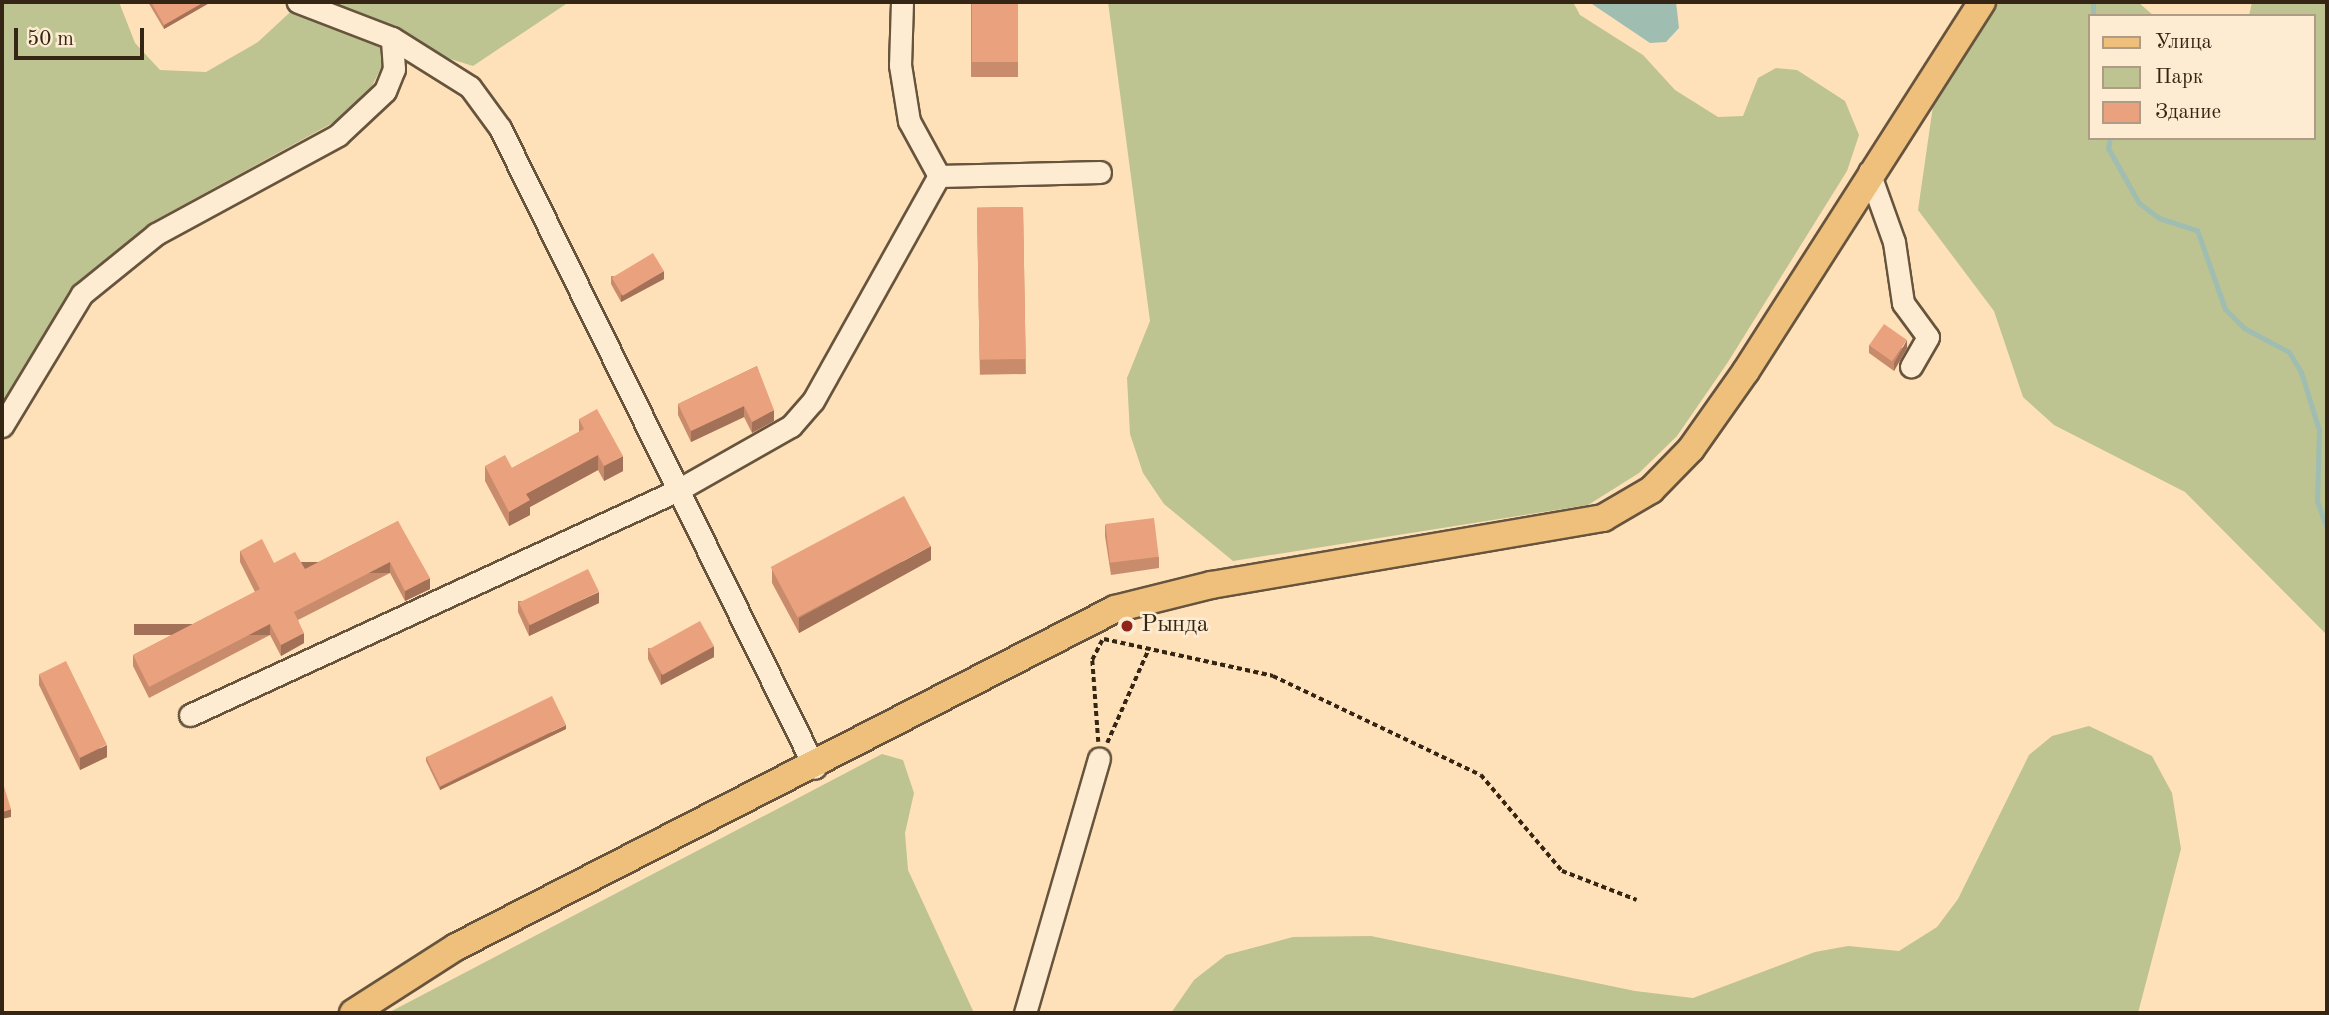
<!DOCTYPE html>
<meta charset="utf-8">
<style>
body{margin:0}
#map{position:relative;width:2329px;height:1015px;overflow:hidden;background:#fee1b9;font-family:"Old Standard TT",serif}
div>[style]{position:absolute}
.green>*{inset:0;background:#bdc391}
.water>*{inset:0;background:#a0bdb2}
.stream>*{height:5px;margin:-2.5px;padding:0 2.5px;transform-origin:2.5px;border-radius:2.5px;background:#a0bdb2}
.path>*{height:3.5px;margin-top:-1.75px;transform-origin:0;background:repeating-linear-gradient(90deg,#352514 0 5px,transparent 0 8.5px)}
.roads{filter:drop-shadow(2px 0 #67543d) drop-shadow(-2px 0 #67543d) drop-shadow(0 2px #67543d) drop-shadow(0 -2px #67543d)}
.minor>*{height:21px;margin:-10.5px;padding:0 10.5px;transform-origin:10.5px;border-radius:10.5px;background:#feecd2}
.major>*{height:26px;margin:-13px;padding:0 13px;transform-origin:13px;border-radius:13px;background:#efc07c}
.wall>*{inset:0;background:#c88b6c;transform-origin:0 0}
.shaded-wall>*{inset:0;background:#a37158;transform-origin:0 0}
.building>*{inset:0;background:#e9a27d;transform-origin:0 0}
.dots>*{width:19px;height:19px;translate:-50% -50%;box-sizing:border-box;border:4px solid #feecd2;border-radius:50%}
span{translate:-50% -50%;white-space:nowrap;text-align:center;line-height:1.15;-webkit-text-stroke:5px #feecd2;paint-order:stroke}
.poi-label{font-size:24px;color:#352514}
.left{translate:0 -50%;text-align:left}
.frame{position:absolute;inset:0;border:4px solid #352514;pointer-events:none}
.legend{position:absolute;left:2088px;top:14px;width:228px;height:126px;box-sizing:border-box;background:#feecd2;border:2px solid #ae9c86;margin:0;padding:9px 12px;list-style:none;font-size:21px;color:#352514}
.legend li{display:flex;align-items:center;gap:14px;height:35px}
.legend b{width:35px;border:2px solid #ae9c86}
.scale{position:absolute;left:14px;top:28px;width:130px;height:32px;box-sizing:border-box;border:4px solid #352514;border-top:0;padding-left:9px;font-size:21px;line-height:24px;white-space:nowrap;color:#352514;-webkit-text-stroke:5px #feecd2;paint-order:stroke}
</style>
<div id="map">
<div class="green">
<div style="clip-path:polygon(2px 2px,119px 2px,135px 43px,160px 70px,206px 72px,258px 42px,301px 2px,569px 2px,473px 66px,380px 37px,382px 66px,368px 94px,338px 120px,152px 222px,74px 285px,2px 406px)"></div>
<div style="clip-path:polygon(1108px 2px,1573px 2px,1580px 15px,1643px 55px,1675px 90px,1718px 117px,1743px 116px,1758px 78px,1776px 68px,1797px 70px,1845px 101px,1859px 135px,1847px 171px,1728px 362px,1677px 436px,1639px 473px,1588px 505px,1233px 561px,1164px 504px,1143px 473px,1130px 434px,1127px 378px,1150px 321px)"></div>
<div style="clip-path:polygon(1999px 2px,2138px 2px,2154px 16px,2089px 16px,2089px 138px,2313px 138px,2313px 16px,2249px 16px,2252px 2px,2327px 2px,2327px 635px,2185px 492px,2054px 425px,2023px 397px,1994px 311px,1918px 210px,1933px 106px)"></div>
<div style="clip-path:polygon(2089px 726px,2152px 756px,2172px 793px,2181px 849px,2138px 1013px,1171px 1013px,1194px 980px,1226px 955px,1293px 937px,1371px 936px,1635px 991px,1693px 998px,1815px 952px,1848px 946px,1899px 951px,1937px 927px,1958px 899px,2029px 755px,2052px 736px)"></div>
<div style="clip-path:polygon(882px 754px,903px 760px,914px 793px,905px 833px,908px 870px,974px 1013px,388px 1013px)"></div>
</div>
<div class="water">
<div style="clip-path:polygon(1589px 2px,1676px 2px,1679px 28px,1666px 42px,1650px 43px)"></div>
</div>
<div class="stream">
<div style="left:2093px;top:16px;width:14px;rotate:-90deg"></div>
<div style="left:2110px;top:138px;width:10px;rotate:101deg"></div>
<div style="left:2108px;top:148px;width:63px;rotate:60.6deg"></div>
<div style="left:2139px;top:203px;width:25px;rotate:37deg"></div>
<div style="left:2159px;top:218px;width:40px;rotate:18deg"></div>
<div style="left:2197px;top:230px;width:84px;rotate:70.5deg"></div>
<div style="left:2225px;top:309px;width:27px;rotate:45deg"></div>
<div style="left:2244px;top:328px;width:51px;rotate:28.1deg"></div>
<div style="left:2289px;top:352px;width:23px;rotate:59deg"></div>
<div style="left:2301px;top:372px;width:61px;rotate:72.8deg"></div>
<div style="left:2319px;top:430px;width:71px;rotate:91.6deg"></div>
<div style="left:2317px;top:501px;width:29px;rotate:70deg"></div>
</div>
<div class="path">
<div style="left:1104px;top:639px;width:173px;rotate:12.3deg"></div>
<div style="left:1273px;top:676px;width:230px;rotate:25.5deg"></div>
<div style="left:1481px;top:775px;width:126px;rotate:49.8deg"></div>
<div style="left:1562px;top:871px;width:80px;rotate:21.1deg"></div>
<div style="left:1098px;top:742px;width:82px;rotate:-94.2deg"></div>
<div style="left:1092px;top:660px;width:22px;rotate:-63deg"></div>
<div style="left:1107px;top:743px;width:104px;rotate:-66.1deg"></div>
</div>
<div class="roads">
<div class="minor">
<div style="left:902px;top:2px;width:63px;rotate:91.8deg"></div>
<div style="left:900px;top:65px;width:57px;rotate:80.9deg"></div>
<div style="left:909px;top:121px;width:63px;rotate:61.4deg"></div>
<div style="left:392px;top:38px;width:92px;rotate:32.1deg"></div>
<div style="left:470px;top:87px;width:51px;rotate:53.8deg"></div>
<div style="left:500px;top:128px;width:713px;rotate:63.79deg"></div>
<div style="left:1869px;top:172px;width:74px;rotate:70.3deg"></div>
<div style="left:1894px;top:242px;width:62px;rotate:81.6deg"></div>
<div style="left:1903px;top:303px;width:42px;rotate:53.7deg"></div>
<div style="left:1928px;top:337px;width:34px;rotate:120deg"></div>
<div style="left:2px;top:426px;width:154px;rotate:-58.8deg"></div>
<div style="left:82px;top:294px;width:95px;rotate:-39deg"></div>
<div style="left:156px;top:234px;width:207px;rotate:-28.5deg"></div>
<div style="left:338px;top:135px;width:64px;rotate:-43.1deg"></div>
<div style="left:385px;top:91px;width:24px;rotate:-68deg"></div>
<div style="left:394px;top:69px;width:31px;rotate:-94deg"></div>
<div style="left:392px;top:38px;width:101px;rotate:-159deg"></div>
<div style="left:190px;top:715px;width:537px;rotate:-24.75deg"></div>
<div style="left:678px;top:490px;width:130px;rotate:-29.5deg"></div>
<div style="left:791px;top:426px;width:33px;rotate:-49deg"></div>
<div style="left:813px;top:401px;width:258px;rotate:-60.8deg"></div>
<div style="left:939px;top:176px;width:161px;rotate:-1.4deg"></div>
<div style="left:1025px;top:1013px;width:265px;rotate:-73.8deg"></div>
</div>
<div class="major">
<div style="left:353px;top:1013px;width:122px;rotate:-32.7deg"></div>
<div style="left:456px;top:947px;width:741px;rotate:-27.15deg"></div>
<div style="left:1115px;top:609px;width:99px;rotate:-14deg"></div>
<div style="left:1211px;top:585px;width:398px;rotate:-9.7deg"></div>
<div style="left:1603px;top:518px;width:56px;rotate:-30.3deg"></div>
<div style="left:1651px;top:490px;width:57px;rotate:-45.7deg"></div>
<div style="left:1691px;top:449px;width:95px;rotate:-54.8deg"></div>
<div style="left:1746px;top:371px;width:438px;rotate:-57.4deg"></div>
</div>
</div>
<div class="wall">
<div style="clip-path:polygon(148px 2px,211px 2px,164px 29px)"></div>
<div style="left:971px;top:2px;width:47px;height:75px"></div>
<div style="left:1023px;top:207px;width:167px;height:46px;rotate:89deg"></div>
<div style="clip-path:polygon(611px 276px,664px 279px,621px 302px,611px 284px)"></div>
<div style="clip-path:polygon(1869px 345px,1907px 348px,1894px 371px,1869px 353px)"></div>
<div style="clip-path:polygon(757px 366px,774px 421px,752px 433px,744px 417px,691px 442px,678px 415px,678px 404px)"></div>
<div style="clip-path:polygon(579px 419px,623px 471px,604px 481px,598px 470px,530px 507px,530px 515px,509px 526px,485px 481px,485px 466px,512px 468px,579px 432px)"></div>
<div style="clip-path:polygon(398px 521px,430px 589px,405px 601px,390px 573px,298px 620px,304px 643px,281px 656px,270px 635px,149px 698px,133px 666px,133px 655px,255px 592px,240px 562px,240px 551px,274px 563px,305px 569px)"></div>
<div style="clip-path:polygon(1105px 525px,1159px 557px,1159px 568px,1111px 575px,1105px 536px)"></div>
<div style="clip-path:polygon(931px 560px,799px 633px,772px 583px,772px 569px)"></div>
<div style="clip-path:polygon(518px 601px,599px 603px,529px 636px,518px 612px)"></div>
<div style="clip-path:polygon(648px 648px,714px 657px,661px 685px,648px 659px)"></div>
<div style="clip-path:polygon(39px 674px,107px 757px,80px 770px,39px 685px)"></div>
<div style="clip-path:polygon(566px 729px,440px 790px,426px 761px,426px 757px)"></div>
</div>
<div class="shaded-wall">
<div style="clip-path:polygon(204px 2px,211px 2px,164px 29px,164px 25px)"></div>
<div style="clip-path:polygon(664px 271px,664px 279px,621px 302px,621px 295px)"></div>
<div style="clip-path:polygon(1907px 340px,1907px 348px,1894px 371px,1894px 363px)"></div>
<div style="clip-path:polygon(744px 406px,744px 417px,691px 442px,691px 431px)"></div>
<div style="clip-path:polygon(774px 410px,774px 421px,752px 433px,752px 422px)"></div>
<div style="clip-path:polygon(598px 455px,598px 470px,530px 507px,530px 515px,509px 526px,509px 512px,526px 494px)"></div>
<div style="clip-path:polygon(623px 456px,623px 471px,604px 481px,604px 466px)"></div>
<div style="clip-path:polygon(931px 546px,931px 560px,799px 633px,799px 618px)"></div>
<div style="left:390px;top:562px;width:11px;height:108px;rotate:90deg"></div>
<div style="clip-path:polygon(430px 578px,430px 589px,405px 601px,405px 591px)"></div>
<div style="clip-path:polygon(599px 592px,599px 603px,529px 636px,529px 624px)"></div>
<div style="left:270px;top:624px;width:11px;height:136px;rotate:90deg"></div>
<div style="clip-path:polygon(304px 633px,304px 643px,281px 656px,281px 645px)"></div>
<div style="clip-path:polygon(714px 646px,714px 657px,661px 685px,661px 674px)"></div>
<div style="clip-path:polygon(566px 725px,566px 729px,440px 790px,440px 787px)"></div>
<div style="clip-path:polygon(107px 745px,107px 757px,80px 770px,80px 758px)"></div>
<div style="clip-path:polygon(11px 809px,11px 817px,2px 819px,2px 812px)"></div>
</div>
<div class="building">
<div style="clip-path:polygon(151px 2px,204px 2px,164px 25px)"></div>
<div style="left:972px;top:2px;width:46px;height:60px"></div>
<div style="left:1023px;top:207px;width:152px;height:46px;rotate:89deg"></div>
<div style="left:653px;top:253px;width:21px;height:48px;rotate:59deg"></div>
<div style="left:1884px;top:324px;width:28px;height:26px;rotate:35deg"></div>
<div style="clip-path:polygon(757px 366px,774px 410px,752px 422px,744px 406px,691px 431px,678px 404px)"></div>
<div style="clip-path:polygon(597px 409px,623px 456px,604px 466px,598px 455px,526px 494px,530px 500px,509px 512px,485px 466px,505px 455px,512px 468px,584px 429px,579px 419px)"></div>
<div style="left:904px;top:496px;width:57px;height:151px;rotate:62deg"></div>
<div style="left:1154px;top:518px;width:39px;height:49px;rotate:83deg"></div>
<div style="clip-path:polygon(398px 521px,430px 578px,405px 591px,390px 562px,294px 612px,304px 633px,281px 645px,270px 624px,149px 687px,133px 655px,260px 589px,240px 551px,262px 539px,274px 563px,295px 552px,305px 569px)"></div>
<div style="left:588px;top:569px;width:25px;height:77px;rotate:64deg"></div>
<div style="left:700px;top:621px;width:29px;height:59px;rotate:61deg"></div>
<div style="left:66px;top:661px;width:93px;height:30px;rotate:64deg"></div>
<div style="left:552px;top:696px;width:32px;height:140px;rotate:64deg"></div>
<div style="clip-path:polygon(2px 780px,11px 809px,2px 812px)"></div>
</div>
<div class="dots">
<div style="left:1127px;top:626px;background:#8f2418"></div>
</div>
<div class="poi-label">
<span class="left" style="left:1141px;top:626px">Рында</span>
</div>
<div class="frame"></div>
<ul class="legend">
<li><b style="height:9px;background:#efc07c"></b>Улица</li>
<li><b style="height:19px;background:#bdc391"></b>Парк</li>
<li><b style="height:19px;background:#e9a27d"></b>Здание</li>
</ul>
<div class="scale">50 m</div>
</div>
